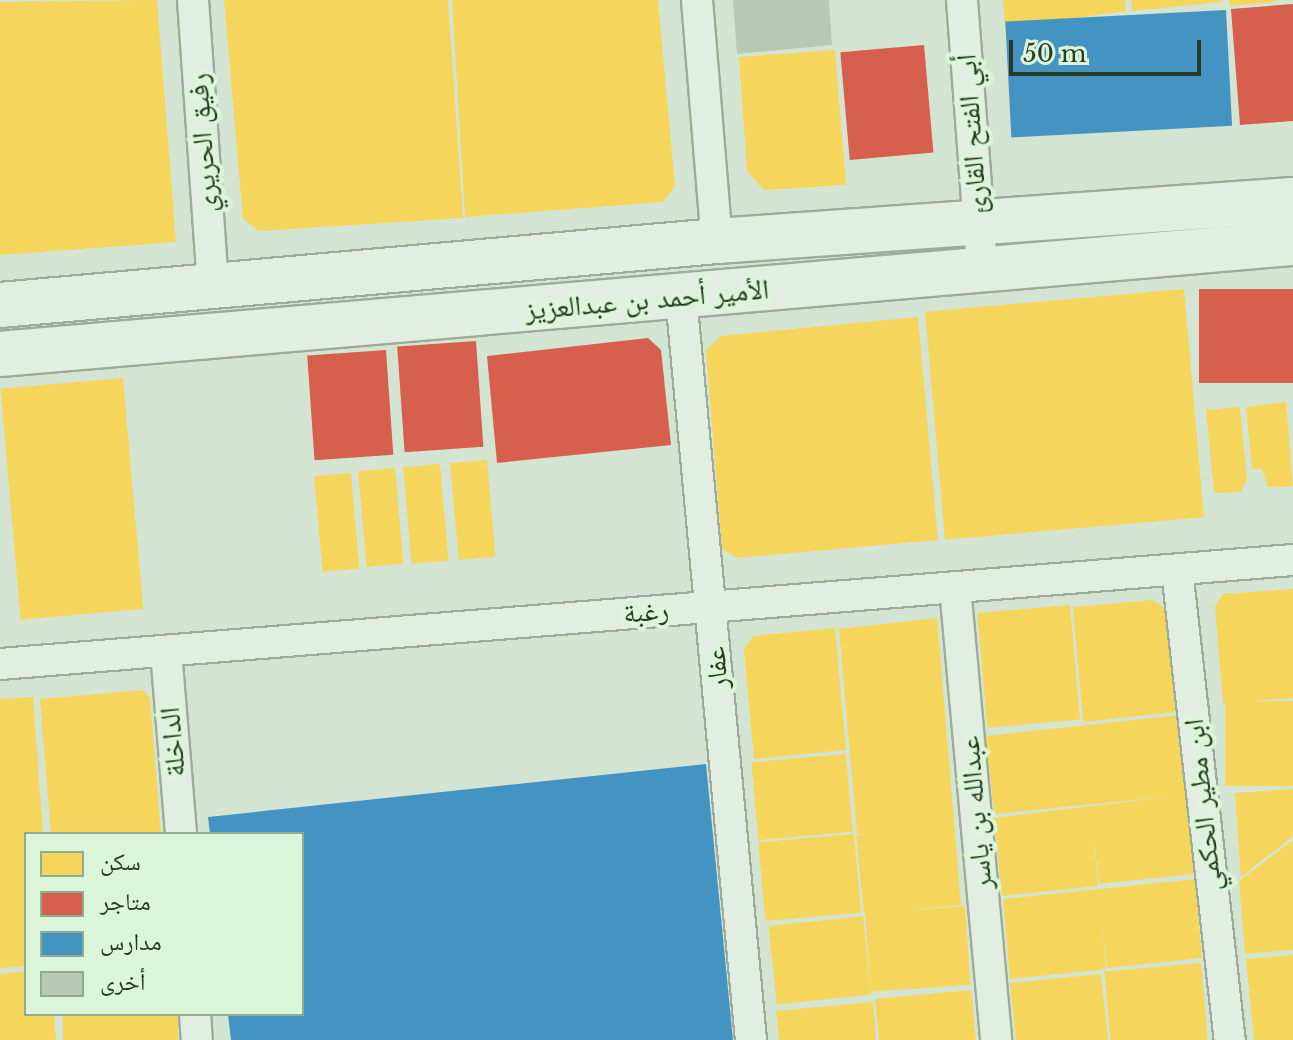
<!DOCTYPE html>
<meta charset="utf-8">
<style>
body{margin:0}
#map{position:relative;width:1293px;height:1040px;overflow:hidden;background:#d3e5d2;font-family:"Libre Baskerville","Noto Naskh Arabic",serif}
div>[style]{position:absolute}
.homes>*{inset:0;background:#f6d55c;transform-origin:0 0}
.shops>*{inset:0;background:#d6604d;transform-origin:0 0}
.schools>*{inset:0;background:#4393c3;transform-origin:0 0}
.building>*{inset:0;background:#b8c9b3}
.roads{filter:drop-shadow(2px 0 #9dab9a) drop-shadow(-2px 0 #9dab9a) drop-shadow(0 2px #9dab9a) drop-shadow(0 -2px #9dab9a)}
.street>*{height:30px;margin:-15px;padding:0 15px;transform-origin:15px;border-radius:15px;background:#e3eee3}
.secondary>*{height:44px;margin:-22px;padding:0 22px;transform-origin:22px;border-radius:22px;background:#e3eee3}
span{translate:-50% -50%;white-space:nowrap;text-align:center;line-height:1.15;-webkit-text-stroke:8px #dbf5d9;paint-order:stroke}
.street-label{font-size:28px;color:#293a22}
.legend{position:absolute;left:24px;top:832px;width:280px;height:184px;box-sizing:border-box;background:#dbf5d9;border:2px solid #94aa90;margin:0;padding:10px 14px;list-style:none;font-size:24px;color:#293a22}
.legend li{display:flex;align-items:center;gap:16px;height:40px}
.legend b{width:40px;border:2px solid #94aa90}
.scale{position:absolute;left:1009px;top:40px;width:192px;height:36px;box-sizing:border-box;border:4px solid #293a22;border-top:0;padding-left:10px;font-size:24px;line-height:28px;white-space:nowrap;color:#293a22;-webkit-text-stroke:6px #dbf5d9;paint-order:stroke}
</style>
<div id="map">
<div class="homes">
<div style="clip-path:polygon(157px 0,176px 242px,0 255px,0 2px)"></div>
<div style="clip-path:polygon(224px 0,448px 0,463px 218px,259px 231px,243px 219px)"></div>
<div style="clip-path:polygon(452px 0,658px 0,675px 186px,663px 202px,465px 217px)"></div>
<div style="clip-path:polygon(1003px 0,1125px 0,1126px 11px,1005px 28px)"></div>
<div style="clip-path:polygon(1131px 0,1222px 0,1222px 2px,1132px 11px)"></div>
<div style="clip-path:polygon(1229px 0,1274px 0,1275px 2px,1230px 6px)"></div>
<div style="clip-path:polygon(835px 50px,846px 185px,764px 190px,747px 171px,739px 57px)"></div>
<div style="left:1184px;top:289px;width:229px;height:260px;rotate:85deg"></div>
<div style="clip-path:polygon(918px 317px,938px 540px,737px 558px,722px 549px,706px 350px,721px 336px)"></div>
<div style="left:123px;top:378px;width:232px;height:123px;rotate:85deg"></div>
<div style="clip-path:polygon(1286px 402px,1293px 486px,1268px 487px,1262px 469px,1252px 469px,1246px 407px)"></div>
<div style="clip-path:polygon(1240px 407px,1247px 480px,1241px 492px,1214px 493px,1206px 410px)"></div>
<div style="left:487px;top:460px;width:97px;height:37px;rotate:85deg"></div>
<div style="left:440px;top:464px;width:97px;height:37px;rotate:85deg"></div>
<div style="left:395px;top:468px;width:96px;height:37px;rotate:85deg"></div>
<div style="left:351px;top:473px;width:96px;height:37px;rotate:85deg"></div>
<div style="clip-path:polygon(1293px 589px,1293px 698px,1223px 703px,1215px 606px,1223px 594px)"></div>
<div style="clip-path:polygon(1152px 600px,1169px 611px,1175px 712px,1083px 722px,1073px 607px)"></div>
<div style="left:1070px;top:605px;width:115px;height:93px;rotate:85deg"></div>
<div style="clip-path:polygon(937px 618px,961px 905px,864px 914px,856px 835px,871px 834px,857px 834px,839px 629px)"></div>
<div style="clip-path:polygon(835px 628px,846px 750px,754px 759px,744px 649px,753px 636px)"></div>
<div style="clip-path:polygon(143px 690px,150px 698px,161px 834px,51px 834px,40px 699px)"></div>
<div style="clip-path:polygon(33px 697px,43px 834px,26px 834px,26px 966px,0 968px,0 699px)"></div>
<div style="left:1293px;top:701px;width:85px;height:68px;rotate:90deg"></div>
<div style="clip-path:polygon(1180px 715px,1194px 874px,1099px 884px,1093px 830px,1098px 886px,1002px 896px,994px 818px,1176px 796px,994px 814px,986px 736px)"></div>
<div style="left:846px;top:754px;width:78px;height:95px;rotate:85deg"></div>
<div style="clip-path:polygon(1293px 789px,1293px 836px,1241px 877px,1235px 793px)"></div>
<div style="left:854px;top:834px;width:79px;height:96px;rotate:85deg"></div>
<div style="clip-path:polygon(1293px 840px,1293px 950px,1245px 954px,1239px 881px)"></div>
<div style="clip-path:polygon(1195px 879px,1202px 958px,1107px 968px,1102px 927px,1106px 969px,1010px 979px,1003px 899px)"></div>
<div style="left:965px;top:906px;width:79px;height:100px;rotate:86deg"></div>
<div style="left:863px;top:916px;width:79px;height:95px;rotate:84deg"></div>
<div style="clip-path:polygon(1293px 955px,1293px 1040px,1254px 1040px,1246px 959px)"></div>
<div style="left:1201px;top:963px;width:77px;height:97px;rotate:85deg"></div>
<div style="clip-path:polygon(26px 971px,26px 1014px,54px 1014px,56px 1040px,0 1040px,0 974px)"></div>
<div style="clip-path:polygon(1101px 974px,1108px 1040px,1016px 1040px,1010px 983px)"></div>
<div style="clip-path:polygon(971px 990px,976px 1040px,879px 1040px,875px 999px)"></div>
<div style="clip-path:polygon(873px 1002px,876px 1040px,779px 1040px,776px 1011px)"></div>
<div style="left:63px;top:1014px;width:115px;height:26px"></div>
</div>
<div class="shops">
<div style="clip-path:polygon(1293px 4px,1293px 121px,1240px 125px,1231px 9px)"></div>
<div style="left:924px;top:45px;width:108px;height:84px;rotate:85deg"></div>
<div style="left:1293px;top:289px;width:94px;height:94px;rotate:90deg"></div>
<div style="clip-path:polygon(648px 338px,661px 350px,671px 445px,497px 463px,487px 356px)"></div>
<div style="left:476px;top:341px;width:106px;height:79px;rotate:86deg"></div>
<div style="left:386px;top:350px;width:105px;height:79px;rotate:86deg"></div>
</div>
<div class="schools">
<div style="left:1226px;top:10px;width:116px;height:221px;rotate:87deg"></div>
<div style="clip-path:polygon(706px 764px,733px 1040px,231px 1040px,228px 1014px,302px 1014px,302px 834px,210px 834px,208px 817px)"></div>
</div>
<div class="building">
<div style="clip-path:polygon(733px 0,829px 0,832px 45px,737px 54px)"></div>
</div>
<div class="roads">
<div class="street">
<div style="left:193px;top:0;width:288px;rotate:86deg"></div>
<div style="left:697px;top:0;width:242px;rotate:85.3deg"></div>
<div style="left:962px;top:0;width:269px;rotate:85.7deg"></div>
<div style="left:681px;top:297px;width:746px;rotate:84.62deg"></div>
<div style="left:1177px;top:570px;width:473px;rotate:83.6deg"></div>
<div style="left:955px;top:587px;width:455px;rotate:84.8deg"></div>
<div style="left:166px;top:651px;width:184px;rotate:85.3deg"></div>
<div style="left:0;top:664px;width:1297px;rotate:-4.6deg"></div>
<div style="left:195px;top:1014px;width:26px;rotate:86deg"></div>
</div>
<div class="secondary">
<div style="left:0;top:305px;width:720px;rotate:-5.1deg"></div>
<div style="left:717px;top:241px;width:577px;rotate:-4.07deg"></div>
<div style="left:0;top:354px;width:1298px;rotate:-4.91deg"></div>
</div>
</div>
<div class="street-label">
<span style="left:972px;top:134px;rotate:-94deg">أبي الفتح القارئ</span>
<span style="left:203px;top:143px;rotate:-94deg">رفيق الحريري</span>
<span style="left:647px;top:300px;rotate:-5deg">الأمير أحمد بن عبدالعزيز</span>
<span style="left:646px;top:612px;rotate:-5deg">رغبة</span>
<span style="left:717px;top:668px;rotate:-95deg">عفار</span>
<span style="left:173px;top:742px;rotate:-95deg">الداخلة</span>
<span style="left:1203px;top:805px;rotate:-96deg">ابن مطير الحكمي</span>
<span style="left:976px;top:813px;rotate:-95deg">عبدالله بن ياسر</span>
</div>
<ul class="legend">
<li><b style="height:22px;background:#f6d55c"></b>سكن</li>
<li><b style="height:22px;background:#d6604d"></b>متاجر</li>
<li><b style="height:22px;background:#4393c3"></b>مدارس</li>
<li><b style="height:22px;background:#b8c9b3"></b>أخرى</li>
</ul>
<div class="scale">50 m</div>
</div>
